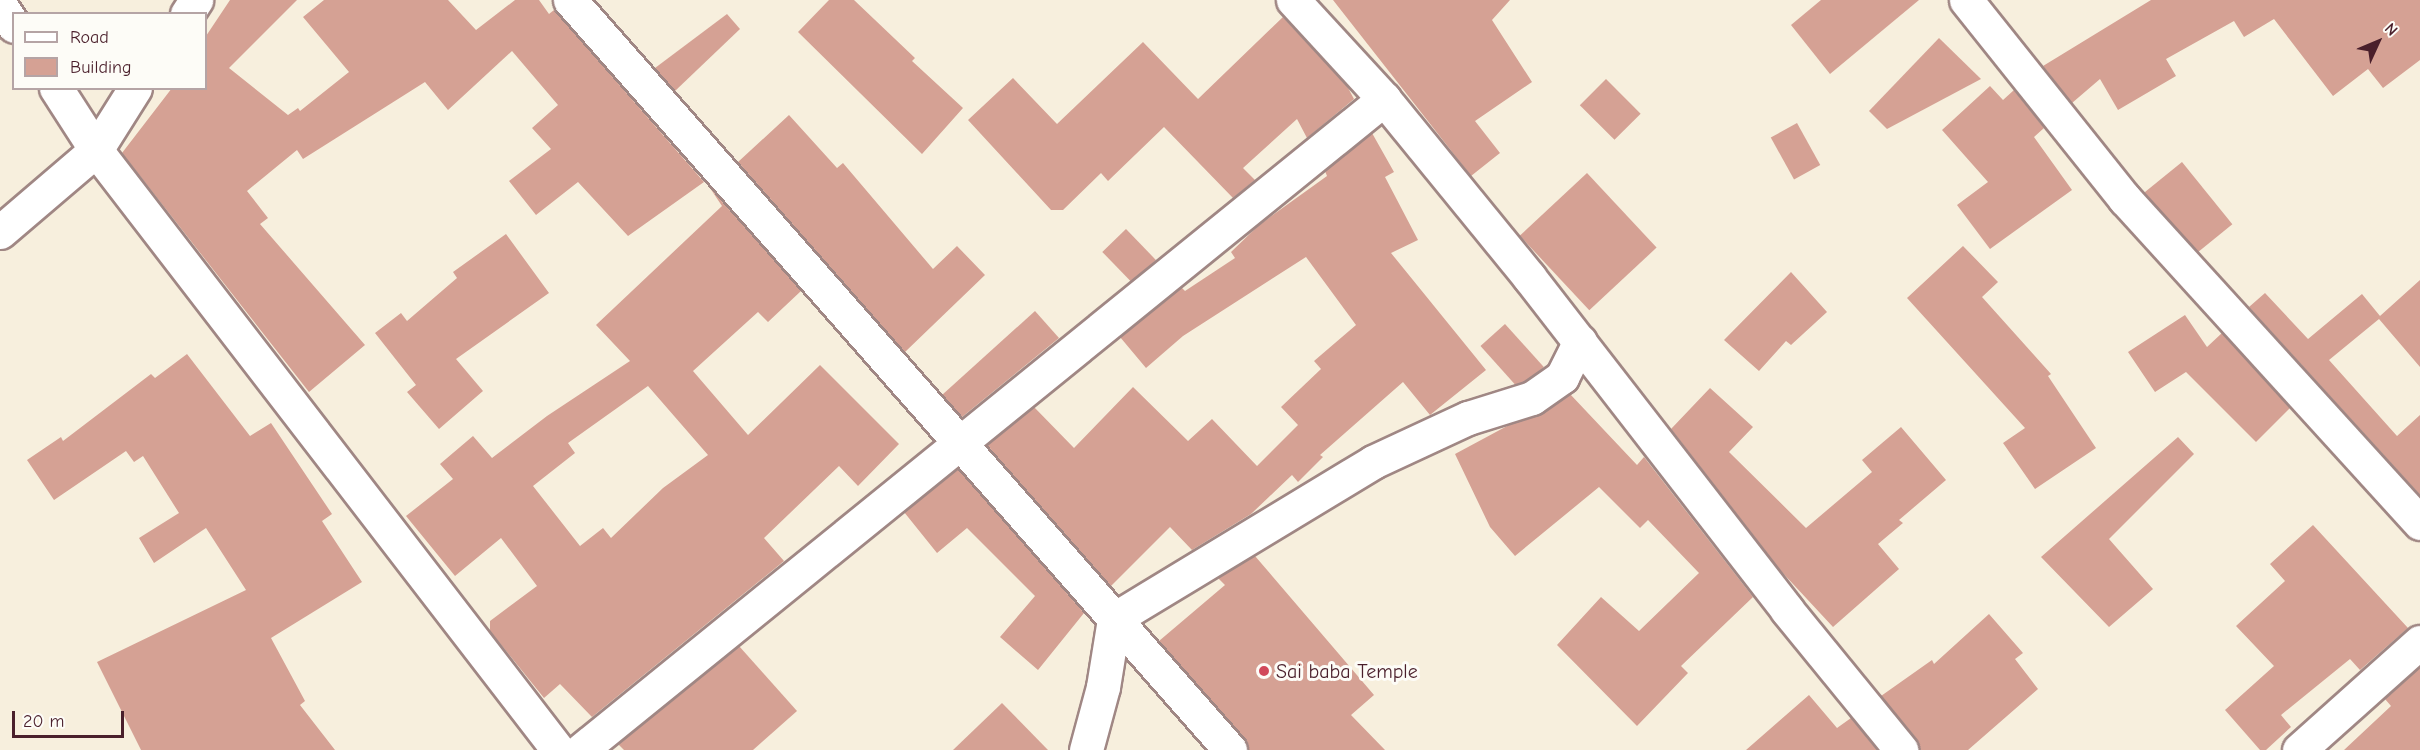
<!DOCTYPE html>
<style>
body{margin:0}
#map{position:relative;width:2420px;height:750px;overflow:hidden;background:#f7efdd;font-family:"Comic Neue",sans-serif}
div>[style]{position:absolute}
.building>*{inset:0;background:#d5a194;transform-origin:0 0}
.roads{filter:drop-shadow(2px 0 #a08784) drop-shadow(-2px 0 #a08784) drop-shadow(0 2px #a08784) drop-shadow(0 -2px #a08784)}
.minor>*{height:33px;margin:-16.5px;padding:0 16.5px;transform-origin:16.5px;border-radius:16.5px;background:#fff}
.dots>*{width:16px;height:16px;translate:-50% -50%;box-sizing:border-box;border:3px solid #fdfcf7;border-radius:50%}
span{translate:-50% -50%;white-space:nowrap;text-align:center;line-height:1.15;-webkit-text-stroke:6px #fdfcf7;paint-order:stroke}
.poi-label{font-size:20px;color:#4a1f2b}
.left{translate:0 -50%;text-align:left}
.legend{position:absolute;left:12px;top:12px;width:195px;height:78px;box-sizing:border-box;background:#fdfcf7;border:2px solid #b5a4a5;margin:0;padding:8px 10px;list-style:none;font-size:18px;color:#4a1f2b}
.legend li{display:flex;align-items:center;gap:12px;height:30px}
.legend b{width:30px;border:2px solid #b5a4a5}
.north{position:absolute;left:2348px;top:12px;width:60px;height:60px;-webkit-text-stroke:4px #fdfcf7;paint-order:stroke;rotate:46deg;font-size:16px;font-weight:700;line-height:24px;text-align:center;color:#4a1f2b}
.north::after{content:'';display:block;margin:auto;width:21px;height:27px;background:#4a1f2b;clip-path:polygon(50% 0,100% 100%,50% 72%,0 100%)}
.scale{position:absolute;left:12px;top:711px;width:112px;height:27px;box-sizing:border-box;border:3px solid #4a1f2b;border-top:0;padding-left:8px;font-size:18px;line-height:21px;white-space:nowrap;color:#4a1f2b;-webkit-text-stroke:4px #fdfcf7;paint-order:stroke}
</style>
<div id="map">
<div class="building">
<div style="clip-path:polygon(230px 0,297px 0,229px 68px,288px 115px,298px 108px,300px 111px,349px 72px,303px 17px,324px 0,448px 0,476px 30px,515px 0,539px 0,549px 14px,554px 10px,704px 182px,628px 236px,578px 182px,536px 215px,509px 181px,551px 149px,532px 128px,558px 105px,512px 51px,448px 110px,425px 82px,303px 159px,297px 150px,247px 191px,268px 218px,260px 224px,365px 345px,309px 392px,122px 153px,172px 88px,206px 88px,206px 36px)"></div>
<div style="clip-path:polygon(829px 0,854px 0,915px 58px,912px 61px,963px 108px,922px 154px,798px 32px)"></div>
<div style="clip-path:polygon(1333px 0,1510px 0,1492px 20px,1532px 82px,1475px 121px,1500px 153px,1471px 176px)"></div>
<div style="clip-path:polygon(1821px 0,1919px 0,1830px 74px,1791px 25px)"></div>
<div style="clip-path:polygon(2151px 0,2420px 0,2420px 60px,2383px 88px,2368px 69px,2333px 96px,2274px 19px,2244px 37px,2234px 21px,2166px 59px,2176px 76px,2118px 110px,2100px 79px,2072px 103px,2043px 66px)"></div>
<div style="clip-path:polygon(727px 14px,740px 29px,675px 91px,655px 68px)"></div>
<div style="clip-path:polygon(1283px 17px,1347px 86px,1354px 99px,1307px 138px,1297px 119px,1243px 168px,1255px 180px,1233px 198px,1164px 127px,1108px 181px,1101px 173px,1063px 210px,1051px 210px,968px 120px,1013px 78px,1057px 124px,1143px 42px,1198px 99px)"></div>
<div style="clip-path:polygon(1939px 38px,1981px 79px,1887px 129px,1869px 111px)"></div>
<div style="left:1606px;top:79px;width:49px;height:37px;rotate:45deg"></div>
<div style="clip-path:polygon(1990px 86px,2003px 100px,2014px 90px,2044px 128px,2034px 137px,2072px 190px,1990px 249px,1957px 205px,1988px 182px,1942px 130px)"></div>
<div style="clip-path:polygon(789px 115px,837px 168px,843px 163px,933px 269px,957px 246px,985px 275px,905px 352px,738px 162px)"></div>
<div style="left:1797px;top:123px;width:48px;height:30px;rotate:61deg"></div>
<div style="clip-path:polygon(1372px 133px,1394px 172px,1385px 177px,1418px 240px,1391px 253px,1486px 370px,1430px 415px,1403px 382px,1320px 455px,1323px 457px,1298px 482px,1292px 475px,1251px 514px,1192px 550px,1170px 527px,1111px 586px,987px 445px,1034px 407px,1074px 448px,1133px 387px,1188px 441px,1212px 419px,1257px 466px,1298px 425px,1281px 407px,1321px 369px,1314px 361px,1356px 325px,1306px 257px,1183px 336px,1146px 368px,1120px 337px,1181px 287px,1185px 291px,1235px 258px,1231px 252px,1259px 225px,1327px 176px,1325px 171px)"></div>
<div style="left:2182px;top:162px;width:80px;height:48px;rotate:51deg"></div>
<div style="left:1587px;top:173px;width:102px;height:92px;rotate:47deg"></div>
<div style="clip-path:polygon(evenodd,710px 188px,801px 291px,768px 322px,758px 312px,693px 371px,748px 435px,820px 365px,899px 444px,858px 486px,839px 466px,764px 538px,784px 561px,592px 717px,560px 684px,544px 698px,490px 631px,490px 621px,537px 586px,501px 538px,455px 576px,406px 516px,453px 479px,440px 464px,473px 436px,492px 458px,547px 416px,630px 361px,596px 325px,722px 206px,710px 188px,648px 386px,708px 455px,663px 488px,611px 538px,603px 528px,580px 546px,533px 486px,575px 453px,568px 443px,648px 386px)"></div>
<div style="left:1126px;top:229px;width:43px;height:33px;rotate:46deg"></div>
<div style="clip-path:polygon(506px 234px,549px 293px,456px 359px,483px 391px,439px 429px,407px 392px,416px 385px,375px 333px,401px 313px,407px 321px,457px 278px,453px 272px)"></div>
<div style="clip-path:polygon(1963px 246px,1998px 282px,1982px 297px,2051px 374px,2048px 376px,2096px 448px,2035px 489px,2003px 443px,2025px 428px,1907px 298px)"></div>
<div style="clip-path:polygon(1791px 272px,1827px 312px,1791px 345px,1786px 341px,1759px 371px,1724px 340px)"></div>
<div style="clip-path:polygon(2420px 280px,2420px 367px,2379px 319px,2329px 360px,2397px 436px,2420px 415px,2420px 495px,2249px 307px,2265px 293px,2308px 339px,2362px 294px,2380px 316px)"></div>
<div style="clip-path:polygon(1035px 311px,1059px 338px,962px 417px,942px 395px)"></div>
<div style="clip-path:polygon(2185px 315px,2207px 347px,2222px 333px,2290px 408px,2256px 442px,2186px 372px,2155px 392px,2128px 352px)"></div>
<div style="left:1505px;top:324px;width:58px;height:33px;rotate:48deg"></div>
<div style="clip-path:polygon(187px 354px,250px 436px,271px 423px,332px 514px,322px 521px,362px 582px,271px 638px,305px 701px,300px 705px,335px 750px,141px 750px,97px 662px,246px 590px,206px 528px,154px 563px,139px 538px,179px 513px,143px 456px,134px 462px,126px 451px,54px 500px,27px 460px,61px 437px,63px 441px,151px 374px,155px 378px)"></div>
<div style="clip-path:polygon(1710px 388px,1753px 427px,1729px 452px,1806px 528px,1872px 472px,1862px 460px,1901px 427px,1946px 480px,1899px 520px,1903px 523px,1878px 544px,1899px 569px,1833px 627px,1780px 570px,1671px 429px)"></div>
<div style="clip-path:polygon(1570px 394px,1637px 465px,1644px 457px,1753px 597px,1681px 666px,1688px 673px,1637px 726px,1557px 645px,1601px 597px,1639px 631px,1699px 573px,1648px 520px,1640px 528px,1599px 487px,1515px 556px,1490px 527px,1455px 454px,1509px 425px,1542px 414px)"></div>
<div style="clip-path:polygon(2178px 437px,2194px 454px,2109px 539px,2153px 589px,2109px 627px,2041px 557px)"></div>
<div style="clip-path:polygon(958px 469px,1084px 613px,1038px 670px,1000px 637px,1035px 596px,967px 528px,937px 553px,904px 512px)"></div>
<div style="clip-path:polygon(2313px 525px,2408px 628px,2360px 670px,2350px 659px,2281px 715px,2291px 727px,2266px 750px,2260px 750px,2225px 710px,2274px 666px,2236px 626px,2285px 581px,2270px 564px)"></div>
<div style="clip-path:polygon(1255px 556px,1374px 695px,1351px 715px,1385px 750px,1248px 750px,1244px 738px,1159px 641px,1225px 585px,1218px 578px)"></div>
<div style="clip-path:polygon(1989px 614px,2023px 653px,2015px 659px,2038px 689px,1968px 750px,1919px 750px,1916px 738px,1881px 696px,1932px 660px,1934px 664px)"></div>
<div style="clip-path:polygon(739px 646px,797px 711px,753px 750px,624px 750px,618px 744px)"></div>
<div style="clip-path:polygon(2420px 667px,2420px 750px,2344px 750px,2391px 706px,2385px 699px)"></div>
<div style="clip-path:polygon(1809px 695px,1837px 728px,1851px 718px,1877px 750px,1746px 750px)"></div>
<div style="clip-path:polygon(1002px 703px,1048px 750px,953px 750px)"></div>
</div>
<div class="roads">
<div class="minor">
<div style="left:570px;top:0;width:999px;rotate:48.65deg"></div>
<div style="left:1293px;top:0;width:134px;rotate:47.4deg"></div>
<div style="left:1384px;top:99px;width:230px;rotate:50.8deg"></div>
<div style="left:1529px;top:277px;width:421px;rotate:52.2deg"></div>
<div style="left:1787px;top:610px;width:181px;rotate:50.8deg"></div>
<div style="left:1966px;top:0;width:255px;rotate:51.4deg"></div>
<div style="left:2125px;top:199px;width:438px;rotate:47.7deg"></div>
<div style="left:0;top:5px;width:25px;rotate:56deg"></div>
<div style="left:187px;top:14px;width:17px;rotate:-57deg"></div>
<div style="left:56px;top:88px;width:74px;rotate:57.2deg"></div>
<div style="left:96px;top:150px;width:757px;rotate:52.4deg"></div>
<div style="left:0;top:232px;width:126px;rotate:-40.5deg"></div>
<div style="left:96px;top:150px;width:73px;rotate:-57.8deg"></div>
<div style="left:581px;top:750px;width:1034px;rotate:-39.03deg"></div>
<div style="left:1086px;top:750px;width:65px;rotate:-74.9deg"></div>
<div style="left:1103px;top:687px;width:69px;rotate:-80.8deg"></div>
<div style="left:1114px;top:619px;width:303px;rotate:-31.2deg"></div>
<div style="left:1373px;top:462px;width:105px;rotate:-24.9deg"></div>
<div style="left:1468px;top:418px;width:67px;rotate:-17.4deg"></div>
<div style="left:1532px;top:398px;width:37px;rotate:-35deg"></div>
<div style="left:1562px;top:377px;width:40px;rotate:-63.4deg"></div>
<div style="left:2299px;top:750px;width:162px;rotate:-41.8deg"></div>
</div>
</div>
<div class="dots">
<div style="left:1264px;top:671px;background:#d1495b"></div>
</div>
<div class="poi-label">
<span class="left" style="left:1276px;top:671px">Sai baba Temple</span>
</div>
<ul class="legend">
<li><b style="height:8px;background:#fff"></b>Road</li>
<li><b style="height:16px;background:#d5a194"></b>Building</li>
</ul>
<div class="north">N</div>
<div class="scale">20 m</div>
</div>
